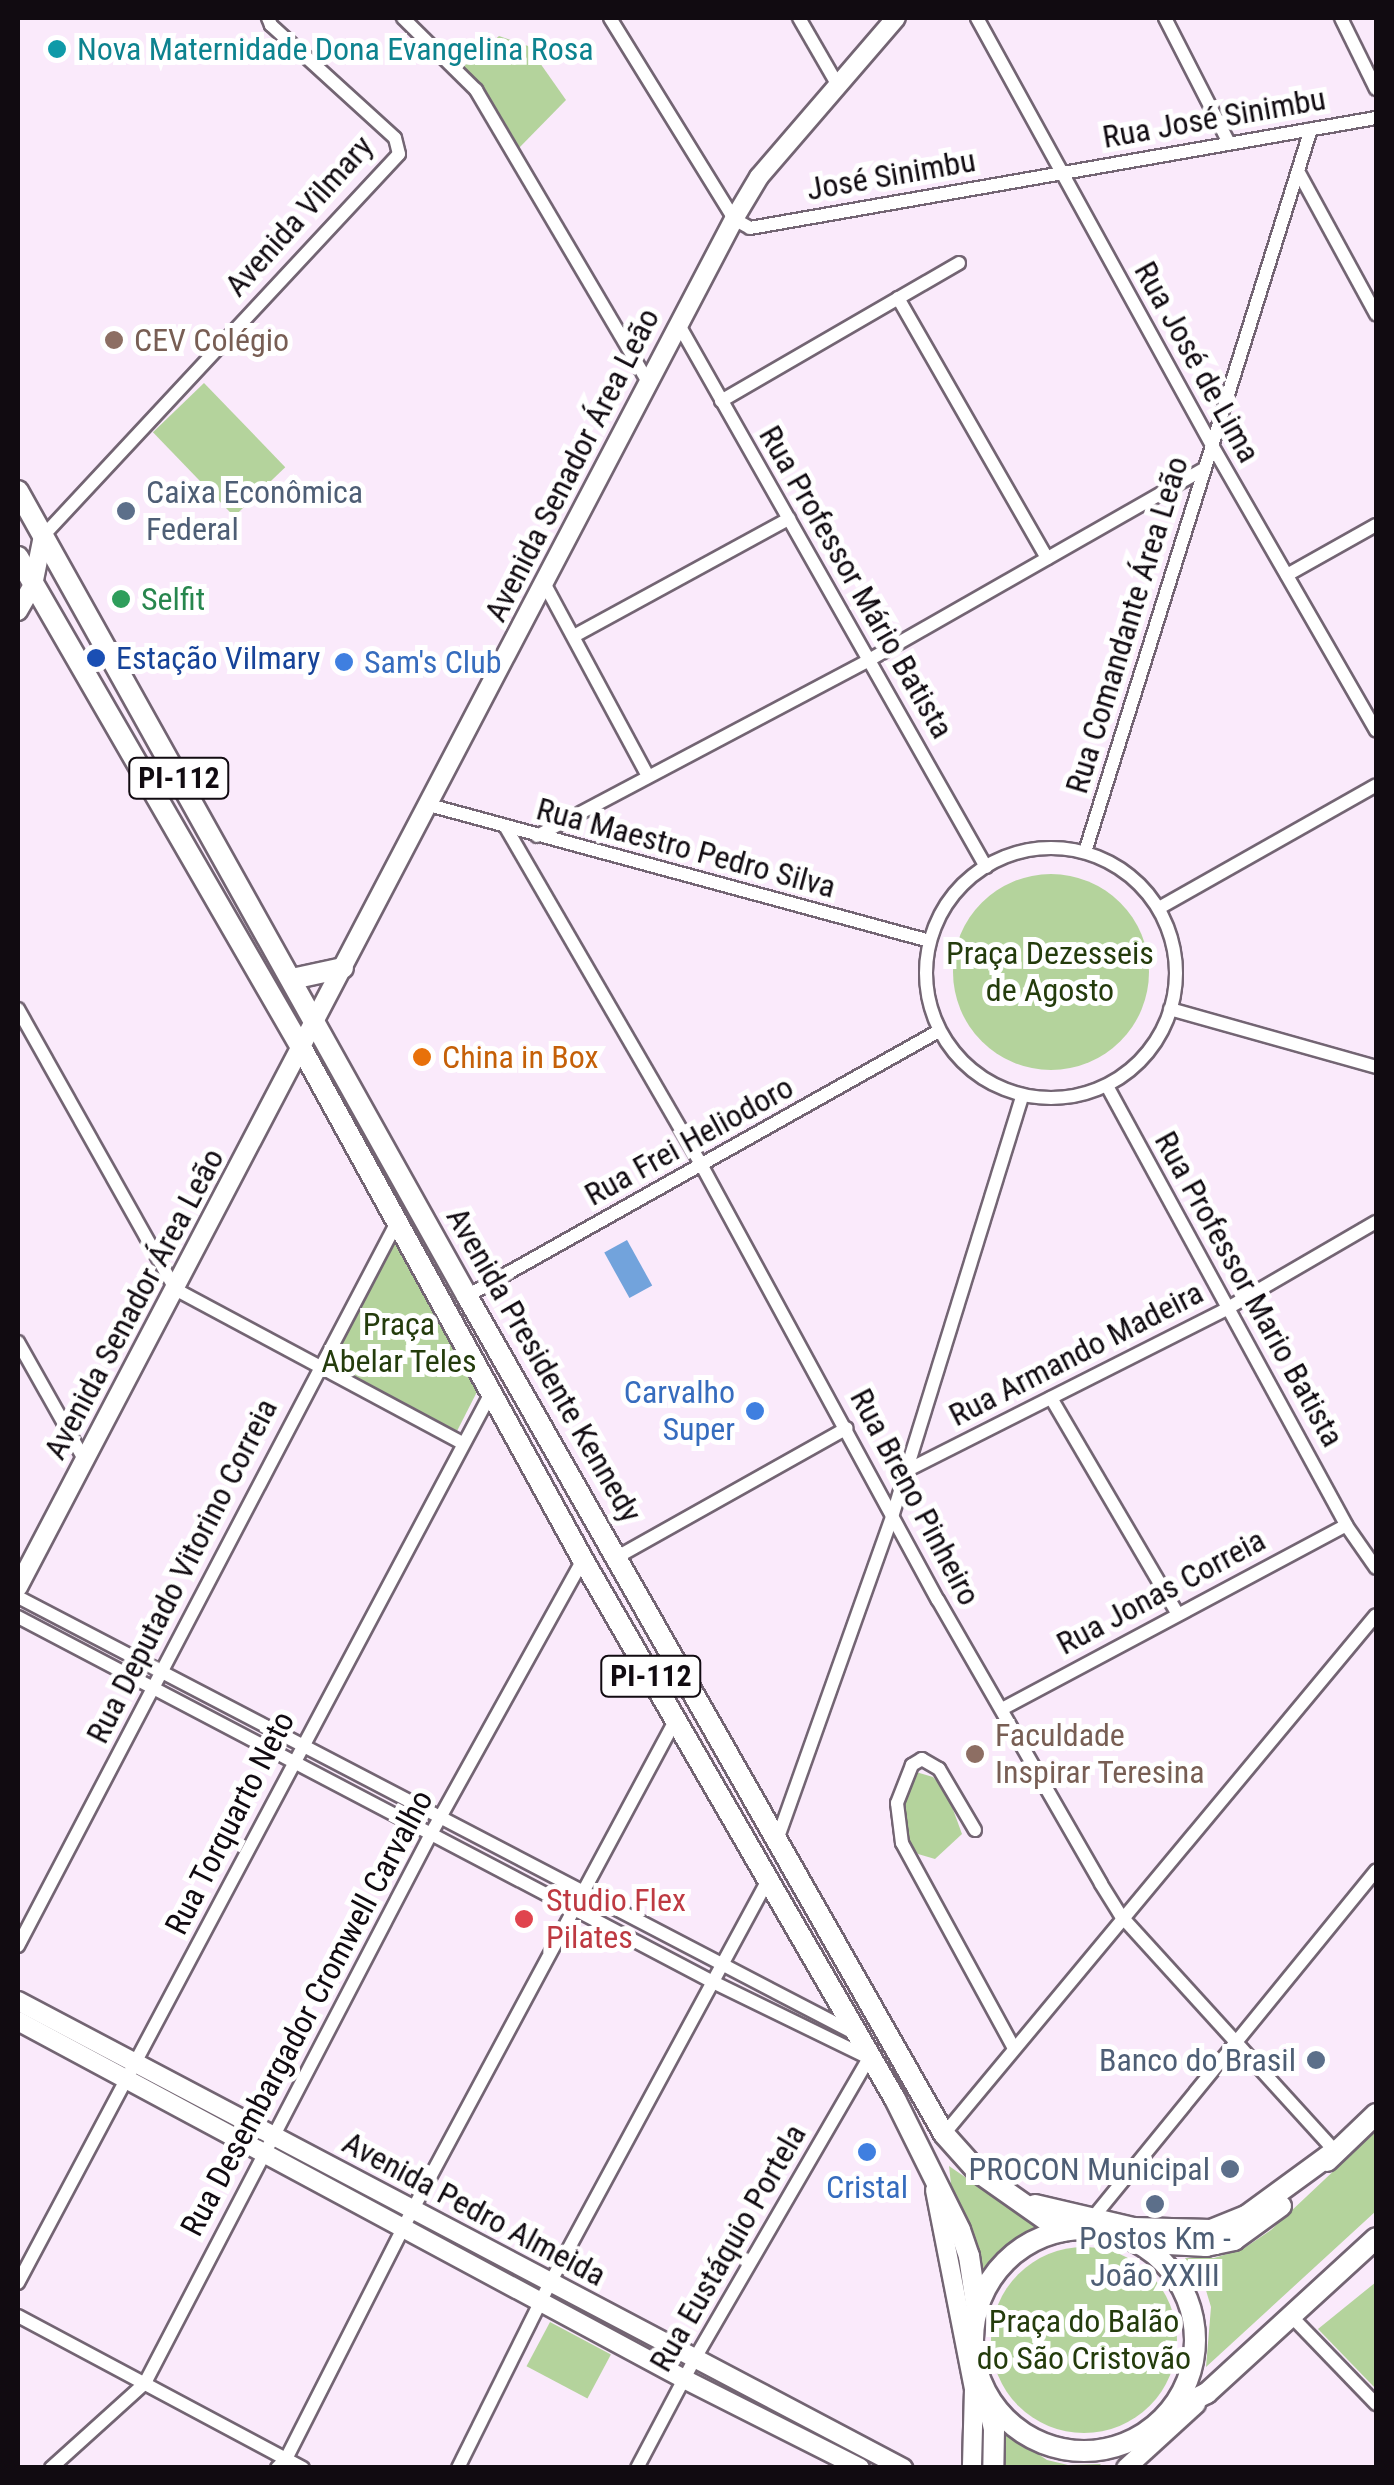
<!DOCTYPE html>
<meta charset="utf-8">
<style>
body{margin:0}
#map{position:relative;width:1394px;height:2485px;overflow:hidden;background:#faeafb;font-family:"Roboto Condensed",sans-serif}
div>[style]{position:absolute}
.green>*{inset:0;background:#b4d39c;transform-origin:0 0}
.round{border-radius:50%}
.water>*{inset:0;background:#72a3dc;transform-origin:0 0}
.roads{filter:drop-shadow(2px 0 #736573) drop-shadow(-2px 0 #736573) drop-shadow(0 2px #736573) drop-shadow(0 -2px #736573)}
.street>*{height:12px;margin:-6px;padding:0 6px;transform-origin:6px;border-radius:6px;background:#fff}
.street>.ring{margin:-6px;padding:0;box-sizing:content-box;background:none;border:12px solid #fff;border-radius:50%}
.secondary>*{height:18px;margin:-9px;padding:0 9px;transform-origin:9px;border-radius:9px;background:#fff}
.primary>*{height:20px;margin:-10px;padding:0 10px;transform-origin:10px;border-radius:10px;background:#fff}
.primary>.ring{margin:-10px;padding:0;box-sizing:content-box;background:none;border:20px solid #fff;border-radius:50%}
.dots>*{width:28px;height:28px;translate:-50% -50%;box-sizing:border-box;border:5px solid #fff;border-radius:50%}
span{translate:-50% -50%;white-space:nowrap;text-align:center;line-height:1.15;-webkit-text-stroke:10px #fff;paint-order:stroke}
.shield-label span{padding:2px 8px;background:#fff;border:2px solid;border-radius:8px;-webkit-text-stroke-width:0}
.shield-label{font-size:30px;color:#110b11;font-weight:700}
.culture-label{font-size:32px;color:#0d838f}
.left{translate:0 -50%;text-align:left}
.street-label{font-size:32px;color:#110b11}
.education-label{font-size:32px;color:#785e54}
.service-label{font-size:32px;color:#4e5e75}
.right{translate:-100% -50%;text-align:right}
.leisure-label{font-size:32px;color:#27864d}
.transit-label{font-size:32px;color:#164399}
.shop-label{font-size:32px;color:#366cbe}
.park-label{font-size:32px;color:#243c0c}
.food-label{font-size:32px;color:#c56008}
.health-label{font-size:32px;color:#be3a42}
.frame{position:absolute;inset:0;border:20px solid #110b11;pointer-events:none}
</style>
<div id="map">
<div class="green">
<div style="clip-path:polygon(499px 36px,528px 46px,566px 100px,518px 149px,463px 67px)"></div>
<div style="left:204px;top:383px;width:117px;height:71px;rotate:46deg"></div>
<div class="round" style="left:953px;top:874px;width:196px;height:196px"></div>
<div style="clip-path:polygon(397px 1222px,482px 1382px,455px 1435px,320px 1366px)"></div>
<div style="clip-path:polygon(916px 1772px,933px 1777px,947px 1793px,962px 1834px,935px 1859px,918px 1854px,905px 1837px,900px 1815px,907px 1782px)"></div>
<div style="clip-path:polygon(1376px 2131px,1376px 2211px,1206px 2367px,1211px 2307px,1205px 2287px,1185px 2258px,1214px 2258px,1243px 2249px,1271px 2230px)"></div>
<div style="clip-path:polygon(949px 2166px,1039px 2228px,1013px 2245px,984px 2275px,952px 2193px)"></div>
<div class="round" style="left:991px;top:2247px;width:186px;height:186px"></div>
<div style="clip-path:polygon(1376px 2282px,1376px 2389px,1318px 2329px)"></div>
<div style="left:550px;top:2322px;width:69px;height:50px;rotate:28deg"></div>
<div style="clip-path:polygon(1005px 2432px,1047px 2460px,1068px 2465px,1101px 2464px,1097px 2468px,999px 2468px)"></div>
</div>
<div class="water">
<div style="left:627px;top:1240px;width:52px;height:26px;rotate:61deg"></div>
</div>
<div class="roads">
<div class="street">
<div style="left:403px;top:18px;width:103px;rotate:44.6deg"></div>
<div style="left:476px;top:90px;width:341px;rotate:59.5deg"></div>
<div style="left:610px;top:18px;width:236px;rotate:58.3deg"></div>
<div style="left:734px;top:219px;width:18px;rotate:29deg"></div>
<div style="left:750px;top:228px;width:636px;rotate:-9.97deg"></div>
<div style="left:799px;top:18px;width:74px;rotate:60deg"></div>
<div style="left:977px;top:18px;width:490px;rotate:61.2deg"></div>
<div style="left:1213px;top:447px;width:327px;rotate:60.1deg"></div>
<div style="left:1165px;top:18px;width:140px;rotate:62.9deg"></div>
<div style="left:1341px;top:18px;width:79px;rotate:63.8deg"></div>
<div style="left:1299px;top:173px;width:161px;rotate:61.4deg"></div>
<div style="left:898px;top:298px;width:300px;rotate:60.2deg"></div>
<div style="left:679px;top:325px;width:623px;rotate:60.47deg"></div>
<div style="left:721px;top:401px;width:275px;rotate:-30.1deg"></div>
<div style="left:43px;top:536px;width:522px;rotate:-47.02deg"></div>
<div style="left:399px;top:154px;width:16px;rotate:-104deg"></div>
<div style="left:395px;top:138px;width:168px;rotate:-137.7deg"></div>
<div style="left:271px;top:25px;width:8px;rotate:-113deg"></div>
<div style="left:1287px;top:575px;width:102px;rotate:-29.3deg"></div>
<div style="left:544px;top:583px;width:219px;rotate:61.7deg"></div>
<div style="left:574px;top:636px;width:245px;rotate:-28.6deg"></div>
<div style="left:429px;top:805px;width:519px;rotate:15.19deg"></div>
<div style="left:505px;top:826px;width:393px;rotate:59.9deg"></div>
<div style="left:702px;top:1166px;width:494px;rotate:61.5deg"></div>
<div style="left:938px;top:1600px;width:327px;rotate:60.1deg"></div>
<div style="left:1101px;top:1884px;width:39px;rotate:58deg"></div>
<div style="left:1122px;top:1917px;width:316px;rotate:47.7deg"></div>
<div style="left:537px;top:836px;width:376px;rotate:-27.9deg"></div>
<div style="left:869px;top:660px;width:386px;rotate:-29.7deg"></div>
<div class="ring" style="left:926px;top:848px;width:238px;height:238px"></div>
<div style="left:1085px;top:852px;width:757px;rotate:-72.64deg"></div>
<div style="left:1159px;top:908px;width:249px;rotate:-29.5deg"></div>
<div style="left:18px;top:1009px;width:321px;rotate:60.7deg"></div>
<div style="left:175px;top:1289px;width:326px;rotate:28.2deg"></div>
<div style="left:1170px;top:1009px;width:214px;rotate:15.7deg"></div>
<div style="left:1107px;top:1086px;width:500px;rotate:61.4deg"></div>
<div style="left:1346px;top:1525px;width:52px;rotate:55.1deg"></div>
<div style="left:467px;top:1296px;width:539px;rotate:-29.32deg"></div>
<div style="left:18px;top:1342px;width:137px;rotate:60.6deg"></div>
<div style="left:1051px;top:1398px;width:249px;rotate:59.6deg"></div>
<div style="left:904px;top:1472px;width:363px;rotate:-26.8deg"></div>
<div style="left:1228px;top:1308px;width:171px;rotate:-30.2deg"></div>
<div style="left:619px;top:1556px;width:261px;rotate:-29.3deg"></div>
<div style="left:18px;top:1597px;width:945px;rotate:27.54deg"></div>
<div style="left:18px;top:1617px;width:783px;rotate:27.71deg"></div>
<div style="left:711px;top:1981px;width:176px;rotate:26deg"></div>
<div style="left:869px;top:2058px;width:349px;rotate:120.1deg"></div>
<div style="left:694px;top:2360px;width:122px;rotate:117.8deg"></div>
<div style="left:1002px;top:1709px;width:390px;rotate:-28.1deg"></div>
<div style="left:975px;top:1830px;width:71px;rotate:-120.5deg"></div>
<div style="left:939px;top:1769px;width:20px;rotate:-150deg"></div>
<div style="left:922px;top:1759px;width:12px;rotate:149deg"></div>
<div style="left:912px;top:1765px;width:41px;rotate:111.5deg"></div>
<div style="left:897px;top:1803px;width:40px;rotate:82.9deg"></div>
<div style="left:902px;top:1843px;width:234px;rotate:61.4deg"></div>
<div style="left:777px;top:1840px;width:343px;rotate:-70.4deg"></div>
<div style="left:892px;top:1517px;width:441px;rotate:-72.8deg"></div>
<div style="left:18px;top:1946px;width:817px;rotate:-62.37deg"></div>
<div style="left:944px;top:2134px;width:675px;rotate:-50.23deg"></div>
<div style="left:1091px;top:2220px;width:451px;rotate:-50.8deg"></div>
<div style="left:18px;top:2283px;width:1010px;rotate:-62.01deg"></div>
<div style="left:18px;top:2316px;width:323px;rotate:28.1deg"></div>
<div style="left:1292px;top:2317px;width:121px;rotate:46deg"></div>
<div style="left:51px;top:2468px;width:127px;rotate:-42.1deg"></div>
<div style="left:145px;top:2383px;width:621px;rotate:-62.49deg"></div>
<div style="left:432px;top:1832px;width:311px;rotate:-61deg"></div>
<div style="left:277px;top:2468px;width:13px;rotate:-45deg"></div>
<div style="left:286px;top:2459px;width:280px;rotate:-63.1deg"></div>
<div style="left:413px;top:2209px;width:556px;rotate:-61.78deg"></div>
<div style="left:458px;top:2468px;width:207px;rotate:-63.6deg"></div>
<div style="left:550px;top:2283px;width:459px;rotate:-61.6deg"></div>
</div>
<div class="secondary">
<div style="left:18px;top:611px;width:30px;rotate:-60deg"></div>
<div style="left:33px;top:585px;width:50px;rotate:-78.5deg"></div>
<div style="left:18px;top:1587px;width:1544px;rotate:-62.37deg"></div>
<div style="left:734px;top:219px;width:49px;rotate:-59.2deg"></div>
<div style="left:759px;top:177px;width:210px;rotate:-49.3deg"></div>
<div style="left:18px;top:2001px;width:1001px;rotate:27.82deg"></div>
<div style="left:18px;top:2021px;width:756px;rotate:28.26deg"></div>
<div style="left:684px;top:2379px;width:197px;rotate:26.8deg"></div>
<div style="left:935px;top:2190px;width:203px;rotate:78.9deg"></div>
<div style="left:974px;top:2389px;width:79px;rotate:91.5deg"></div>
<div style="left:1126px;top:2468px;width:95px;rotate:-42.4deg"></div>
</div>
<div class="primary">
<div style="left:18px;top:491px;width:922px;rotate:60.85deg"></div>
<div style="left:467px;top:1296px;width:964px;rotate:60.35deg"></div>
<div style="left:944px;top:2134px;width:51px;rotate:48.2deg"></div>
<div style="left:978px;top:2172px;width:103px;rotate:35.1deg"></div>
<div style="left:18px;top:557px;width:568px;rotate:60deg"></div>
<div style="left:302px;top:1049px;width:583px;rotate:61.19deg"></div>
<div style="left:583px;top:1560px;width:623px;rotate:59.94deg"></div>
<div style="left:895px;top:2099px;width:146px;rotate:63.6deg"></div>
<div style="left:960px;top:2230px;width:28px;rotate:71deg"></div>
<div style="left:969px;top:2256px;width:56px;rotate:81.7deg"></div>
<div style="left:292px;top:979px;width:52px;rotate:-12.2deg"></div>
<div style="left:1327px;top:2161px;width:68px;rotate:-43.8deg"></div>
<div style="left:1035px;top:2205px;width:101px;rotate:13.2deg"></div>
<div style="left:1133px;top:2228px;width:78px;rotate:1.5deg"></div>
<div style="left:1211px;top:2230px;width:38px;rotate:-22deg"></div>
<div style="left:1246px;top:2216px;width:110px;rotate:-36.1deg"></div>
<div class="ring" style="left:973px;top:2229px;width:202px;height:202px"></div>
<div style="left:1168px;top:2244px;width:38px;rotate:3deg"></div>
<div style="left:1206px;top:2246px;width:29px;rotate:-12deg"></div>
<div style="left:1234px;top:2240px;width:58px;rotate:-35.9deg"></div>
<div style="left:988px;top:2403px;width:27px;rotate:77deg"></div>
<div style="left:994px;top:2429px;width:39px;rotate:91deg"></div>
<div style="left:1171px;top:2411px;width:40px;rotate:-26.6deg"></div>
<div style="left:1207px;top:2393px;width:229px;rotate:-42.5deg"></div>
</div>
</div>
<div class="dots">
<div style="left:57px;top:49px;background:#0f9aa8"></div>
<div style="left:114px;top:340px;background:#8d6e63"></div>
<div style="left:126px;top:511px;background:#5c6f8a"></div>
<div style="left:121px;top:599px;background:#2e9e5b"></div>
<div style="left:96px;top:658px;background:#1a4fb4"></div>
<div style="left:344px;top:662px;background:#3f7fe0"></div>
<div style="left:422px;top:1057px;background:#e8710a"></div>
<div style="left:755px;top:1411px;background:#3f7fe0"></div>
<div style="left:975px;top:1754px;background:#8d6e63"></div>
<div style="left:524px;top:1919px;background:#e0444e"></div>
<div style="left:1316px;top:2060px;background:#5c6f8a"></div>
<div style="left:867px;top:2152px;background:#3f7fe0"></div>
<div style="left:1230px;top:2169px;background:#5c6f8a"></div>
<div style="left:1155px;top:2204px;background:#5c6f8a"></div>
</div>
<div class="shield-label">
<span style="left:179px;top:778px">PI-112</span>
<span style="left:651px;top:1676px">PI-112</span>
</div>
<div class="culture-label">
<span class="left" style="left:77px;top:49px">Nova Maternidade Dona Evangelina Rosa</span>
</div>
<div class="street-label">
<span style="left:1214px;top:118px;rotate:-10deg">Rua José Sinimbu</span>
<span style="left:891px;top:175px;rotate:-10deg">José Sinimbu</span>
<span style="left:299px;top:216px;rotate:-48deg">Avenida Vilmary</span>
<span style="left:1197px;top:362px;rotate:61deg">Rua José de Lima</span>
<span style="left:572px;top:465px;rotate:-63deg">Avenida Senador Área Leão</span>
<span style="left:856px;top:582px;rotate:60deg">Rua Professor Mário Batista</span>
<span style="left:1127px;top:625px;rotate:-73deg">Rua Comandante Área Leão</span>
<span style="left:686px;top:848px;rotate:15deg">Rua Maestro Pedro Silva</span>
<span style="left:689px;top:1141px;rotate:-29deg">Rua Frei Heliodoro</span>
<span style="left:1249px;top:1289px;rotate:61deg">Rua Professor Mario Batista</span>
<span style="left:134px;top:1304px;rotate:-62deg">Avenida Senador Área Leão</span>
<span style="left:1076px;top:1354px;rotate:-27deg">Rua Armando Madeira</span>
<span style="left:544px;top:1365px;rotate:60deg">Avenida Presidente Kennedy</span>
<span style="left:915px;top:1497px;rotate:62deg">Rua Breno Pinheiro</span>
<span style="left:182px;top:1571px;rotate:-63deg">Rua Deputado Vitorino Correia</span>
<span style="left:1161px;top:1592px;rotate:-28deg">Rua Jonas Correia</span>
<span style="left:230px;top:1823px;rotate:-63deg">Rua Torquarto Neto</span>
<span style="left:307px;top:2013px;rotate:-62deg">Rua Desembargador Cromwell Carvalho</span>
<span style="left:474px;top:2209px;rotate:28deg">Avenida Pedro Almeida</span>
<span style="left:728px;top:2248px;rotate:-60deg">Rua Eustáquio Portela</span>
</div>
<div class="education-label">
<span class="left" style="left:134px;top:340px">CEV Colégio</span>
<span class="left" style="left:995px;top:1754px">Faculdade<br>Inspirar Teresina</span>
</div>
<div class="service-label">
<span class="left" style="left:146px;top:511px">Caixa Econômica<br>Federal</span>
<span class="right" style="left:1296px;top:2060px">Banco do Brasil</span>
<span class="right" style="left:1210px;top:2169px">PROCON Municipal</span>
<span style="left:1155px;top:2257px">Postos Km -<br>João XXIII</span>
</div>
<div class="leisure-label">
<span class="left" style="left:141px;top:599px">Selfit</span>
</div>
<div class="transit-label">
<span class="left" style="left:116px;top:658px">Estação Vilmary</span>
</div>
<div class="shop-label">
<span class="left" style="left:364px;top:662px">Sam's Club</span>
<span class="right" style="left:735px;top:1411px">Carvalho<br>Super</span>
<span style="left:867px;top:2187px">Cristal</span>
</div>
<div class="park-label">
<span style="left:1050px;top:972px">Praça Dezesseis<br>de Agosto</span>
<span style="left:399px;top:1343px">Praça<br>Abelar Teles</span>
<span style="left:1084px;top:2340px">Praça do Balão<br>do São Cristovão</span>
</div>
<div class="food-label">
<span class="left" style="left:442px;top:1057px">China in Box</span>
</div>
<div class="health-label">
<span class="left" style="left:546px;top:1919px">Studio Flex<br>Pilates</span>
</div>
<div class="frame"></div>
</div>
